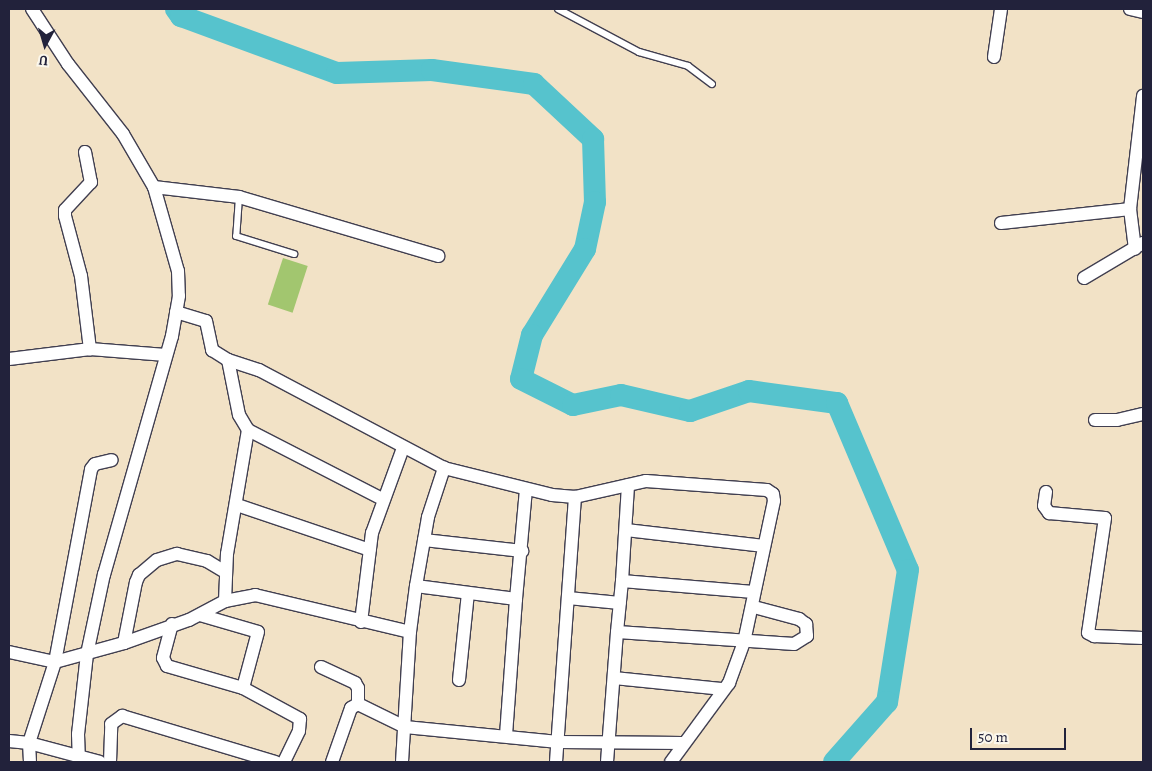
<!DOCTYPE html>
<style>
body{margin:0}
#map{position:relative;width:1152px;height:771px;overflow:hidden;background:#f2e2c6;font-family:Alegreya,serif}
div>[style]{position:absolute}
.green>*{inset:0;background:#a2c66f;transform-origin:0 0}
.river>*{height:22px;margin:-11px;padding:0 11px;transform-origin:11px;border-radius:11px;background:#56c3cd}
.roads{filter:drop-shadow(1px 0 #413f50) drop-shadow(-1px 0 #413f50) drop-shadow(0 1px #413f50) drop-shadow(0 -1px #413f50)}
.service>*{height:6px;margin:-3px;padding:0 3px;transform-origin:3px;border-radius:3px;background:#fff}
.minor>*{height:12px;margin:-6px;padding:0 6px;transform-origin:6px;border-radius:6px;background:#fff}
span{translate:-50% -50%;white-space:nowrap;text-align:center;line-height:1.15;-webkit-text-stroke:4px #fbf7ec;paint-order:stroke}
.frame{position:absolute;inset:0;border:10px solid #22223b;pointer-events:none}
.north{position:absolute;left:20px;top:20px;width:50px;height:50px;-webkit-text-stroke:4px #fbf7ec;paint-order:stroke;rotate:186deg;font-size:14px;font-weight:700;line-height:20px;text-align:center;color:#22223b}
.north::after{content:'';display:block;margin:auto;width:18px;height:22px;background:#22223b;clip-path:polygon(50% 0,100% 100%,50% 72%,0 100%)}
.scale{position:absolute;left:970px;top:728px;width:96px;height:22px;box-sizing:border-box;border:2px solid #22223b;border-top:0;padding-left:6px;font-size:15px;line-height:18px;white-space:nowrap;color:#22223b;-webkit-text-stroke:4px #fbf7ec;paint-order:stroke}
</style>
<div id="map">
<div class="green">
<div style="left:283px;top:258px;width:26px;height:49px;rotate:18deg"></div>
</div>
<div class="river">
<div style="left:176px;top:9px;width:9px;rotate:54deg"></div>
<div style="left:181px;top:16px;width:166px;rotate:20.1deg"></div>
<div style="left:337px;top:73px;width:95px;rotate:-1.8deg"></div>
<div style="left:432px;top:70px;width:103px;rotate:7.8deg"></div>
<div style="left:534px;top:84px;width:81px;rotate:43deg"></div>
<div style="left:593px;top:139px;width:63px;rotate:88.2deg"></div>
<div style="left:595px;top:202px;width:48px;rotate:102deg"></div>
<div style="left:585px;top:249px;width:101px;rotate:121.6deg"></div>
<div style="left:532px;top:335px;width:45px;rotate:104deg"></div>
<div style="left:521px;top:379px;width:58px;rotate:26.6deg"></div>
<div style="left:573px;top:405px;width:49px;rotate:-11.8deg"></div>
<div style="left:621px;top:395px;width:71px;rotate:13.1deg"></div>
<div style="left:690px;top:411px;width:62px;rotate:-18.7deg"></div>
<div style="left:749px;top:391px;width:89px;rotate:7.8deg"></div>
<div style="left:837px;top:403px;width:181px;rotate:67deg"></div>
<div style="left:908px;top:570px;width:134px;rotate:99deg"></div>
<div style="left:887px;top:702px;width:80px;rotate:131.5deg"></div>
</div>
<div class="roads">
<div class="service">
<div style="left:558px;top:9px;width:92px;rotate:28deg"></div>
<div style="left:639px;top:52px;width:51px;rotate:15.9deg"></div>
<div style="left:688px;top:66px;width:30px;rotate:37deg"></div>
<div style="left:239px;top:197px;width:39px;rotate:94deg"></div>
<div style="left:236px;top:236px;width:61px;rotate:17.2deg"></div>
</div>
<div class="minor">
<div style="left:32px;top:9px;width:66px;rotate:56.8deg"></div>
<div style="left:68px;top:64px;width:89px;rotate:51.8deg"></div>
<div style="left:123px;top:134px;width:61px;rotate:59.7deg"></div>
<div style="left:154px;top:187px;width:87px;rotate:74.1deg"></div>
<div style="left:178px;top:271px;width:25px;rotate:88deg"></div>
<div style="left:179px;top:296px;width:41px;rotate:99.9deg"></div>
<div style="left:172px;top:336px;width:248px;rotate:105.9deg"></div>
<div style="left:104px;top:574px;width:82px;rotate:102deg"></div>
<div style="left:87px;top:654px;width:81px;rotate:96.4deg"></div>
<div style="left:78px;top:734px;width:28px;rotate:88deg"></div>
<div style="left:1130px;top:9px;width:13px;rotate:13deg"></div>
<div style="left:994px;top:57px;width:49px;rotate:-81.7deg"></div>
<div style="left:85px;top:152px;width:31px;rotate:79deg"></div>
<div style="left:91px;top:182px;width:38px;rotate:133deg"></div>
<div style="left:65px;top:210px;width:6px;rotate:90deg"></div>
<div style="left:65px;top:216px;width:62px;rotate:75.1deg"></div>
<div style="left:81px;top:276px;width:74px;rotate:83deg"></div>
<div style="left:154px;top:187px;width:86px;rotate:6.7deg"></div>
<div style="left:239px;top:197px;width:208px;rotate:16.5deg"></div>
<div style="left:1130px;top:209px;width:40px;rotate:82.9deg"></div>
<div style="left:1001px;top:223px;width:130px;rotate:-6.2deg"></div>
<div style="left:1130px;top:209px;width:114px;rotate:-83.4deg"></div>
<div style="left:1084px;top:278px;width:69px;rotate:-30.7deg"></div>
<div style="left:176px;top:312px;width:31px;rotate:17deg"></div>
<div style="left:206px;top:321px;width:30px;rotate:78deg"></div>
<div style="left:212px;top:350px;width:19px;rotate:32deg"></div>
<div style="left:9px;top:359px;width:82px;rotate:-7deg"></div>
<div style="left:90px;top:349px;width:76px;rotate:4.5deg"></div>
<div style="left:1095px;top:420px;width:22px"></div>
<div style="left:1117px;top:420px;width:27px;rotate:-13deg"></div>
<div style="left:248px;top:430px;width:151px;rotate:27.2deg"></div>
<div style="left:1046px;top:492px;width:14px;rotate:98deg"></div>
<div style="left:1044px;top:506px;width:9px;rotate:54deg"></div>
<div style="left:1049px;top:513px;width:56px;rotate:5.1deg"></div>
<div style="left:1105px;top:518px;width:116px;rotate:98.4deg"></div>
<div style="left:1088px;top:633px;width:7px;rotate:27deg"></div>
<div style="left:1094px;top:636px;width:49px;rotate:2.3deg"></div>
<div style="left:237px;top:505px;width:140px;rotate:18.7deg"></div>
<div style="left:626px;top:530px;width:139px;rotate:6.6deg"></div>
<div style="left:424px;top:540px;width:99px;rotate:6.4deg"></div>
<div style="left:622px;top:581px;width:96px;rotate:-86.4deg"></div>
<div style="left:416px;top:586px;width:101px;rotate:7.4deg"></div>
<div style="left:516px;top:599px;width:137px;rotate:94.2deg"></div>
<div style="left:568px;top:598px;width:52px;rotate:5.5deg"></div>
<div style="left:516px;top:599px;width:110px;rotate:-84.8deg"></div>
<div style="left:225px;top:601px;width:47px;rotate:-87.6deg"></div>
<div style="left:227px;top:554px;width:126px;rotate:-80.4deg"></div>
<div style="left:248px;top:430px;width:17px;rotate:-121deg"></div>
<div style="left:239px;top:415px;width:56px;rotate:-101.3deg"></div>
<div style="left:228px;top:360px;width:33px;rotate:18deg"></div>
<div style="left:259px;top:370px;width:209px;rotate:27.9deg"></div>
<div style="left:444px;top:468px;width:111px;rotate:14deg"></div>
<div style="left:552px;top:495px;width:23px;rotate:5deg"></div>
<div style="left:575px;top:497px;width:73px;rotate:-12.7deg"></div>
<div style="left:646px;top:481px;width:121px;rotate:4.3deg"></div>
<div style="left:767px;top:490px;width:7px;rotate:34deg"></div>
<div style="left:773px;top:494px;width:7px;rotate:82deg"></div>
<div style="left:774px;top:501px;width:144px;rotate:102deg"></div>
<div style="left:744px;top:642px;width:44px;rotate:110.1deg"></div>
<div style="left:729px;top:683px;width:98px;rotate:126.3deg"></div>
<div style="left:754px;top:607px;width:47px;rotate:14.9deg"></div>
<div style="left:799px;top:619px;width:9px;rotate:36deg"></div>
<div style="left:806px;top:624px;width:12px;rotate:85deg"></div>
<div style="left:807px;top:636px;width:15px;rotate:148deg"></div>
<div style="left:794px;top:644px;width:177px;rotate:-176.1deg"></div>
<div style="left:617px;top:632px;width:51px;rotate:-84.4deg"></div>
<div style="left:622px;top:581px;width:132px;rotate:4.8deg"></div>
<div style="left:200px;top:615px;width:60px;rotate:16.3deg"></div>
<div style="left:258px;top:632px;width:58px;rotate:105deg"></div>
<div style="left:361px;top:622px;width:90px;rotate:-83deg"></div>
<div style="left:372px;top:533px;width:90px;rotate:-70deg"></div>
<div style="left:172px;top:624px;width:35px;rotate:105deg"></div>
<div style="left:163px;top:658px;width:9px;rotate:63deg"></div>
<div style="left:167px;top:666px;width:79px;rotate:16.1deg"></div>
<div style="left:243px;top:688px;width:65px;rotate:28.5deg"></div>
<div style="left:300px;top:719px;width:12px;rotate:95deg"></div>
<div style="left:299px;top:731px;width:34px;rotate:116deg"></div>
<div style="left:124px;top:643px;width:62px;rotate:-78.9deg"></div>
<div style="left:136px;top:582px;width:8px;rotate:-67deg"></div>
<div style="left:139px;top:575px;width:23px;rotate:-40deg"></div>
<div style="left:157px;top:560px;width:21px;rotate:-17deg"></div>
<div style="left:177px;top:554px;width:31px;rotate:13deg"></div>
<div style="left:207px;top:561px;width:21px;rotate:31deg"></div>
<div style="left:9px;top:652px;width:47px;rotate:12.3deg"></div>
<div style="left:55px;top:662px;width:72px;rotate:-15.4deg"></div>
<div style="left:124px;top:643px;width:69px;rotate:-19.5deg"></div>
<div style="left:189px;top:620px;width:41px;rotate:-27.8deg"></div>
<div style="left:225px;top:601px;width:31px;rotate:-11deg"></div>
<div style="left:255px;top:595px;width:159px;rotate:13.4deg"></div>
<div style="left:321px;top:667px;width:38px;rotate:25deg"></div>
<div style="left:355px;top:683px;width:6px;rotate:59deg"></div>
<div style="left:358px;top:688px;width:16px;rotate:90deg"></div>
<div style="left:614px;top:678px;width:110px;rotate:5.8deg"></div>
<div style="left:459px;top:680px;width:87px;rotate:-84.1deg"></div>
<div style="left:9px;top:741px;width:20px;rotate:6deg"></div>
<div style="left:29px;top:743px;width:73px;rotate:15deg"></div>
<div style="left:30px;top:762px;width:19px;rotate:-93deg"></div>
<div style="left:29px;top:743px;width:85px;rotate:-72.2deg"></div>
<div style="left:55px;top:662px;width:196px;rotate:-79.4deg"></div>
<div style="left:91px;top:469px;width:6px;rotate:-51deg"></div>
<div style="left:95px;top:464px;width:17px;rotate:-13deg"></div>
<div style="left:110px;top:762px;width:38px;rotate:-88deg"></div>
<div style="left:111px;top:724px;width:14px;rotate:-36deg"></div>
<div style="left:122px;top:716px;width:160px;rotate:16.7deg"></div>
<div style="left:332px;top:762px;width:57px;rotate:-70.6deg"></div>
<div style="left:351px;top:708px;width:8px;rotate:-30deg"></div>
<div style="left:358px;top:704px;width:52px;rotate:26.1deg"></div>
<div style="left:405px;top:727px;width:154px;rotate:5.6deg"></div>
<div style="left:558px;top:742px;width:125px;rotate:0.5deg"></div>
<div style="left:402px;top:762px;width:130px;rotate:-86.5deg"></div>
<div style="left:410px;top:632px;width:46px;rotate:-82.6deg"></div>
<div style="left:416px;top:586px;width:70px;rotate:-80.1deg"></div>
<div style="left:428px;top:517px;width:52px;rotate:-71.9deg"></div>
<div style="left:556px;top:762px;width:266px;rotate:-85.9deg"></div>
<div style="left:607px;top:762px;width:130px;rotate:-85.6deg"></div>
</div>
</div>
<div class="frame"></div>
<div class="north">U</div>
<div class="scale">50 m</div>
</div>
